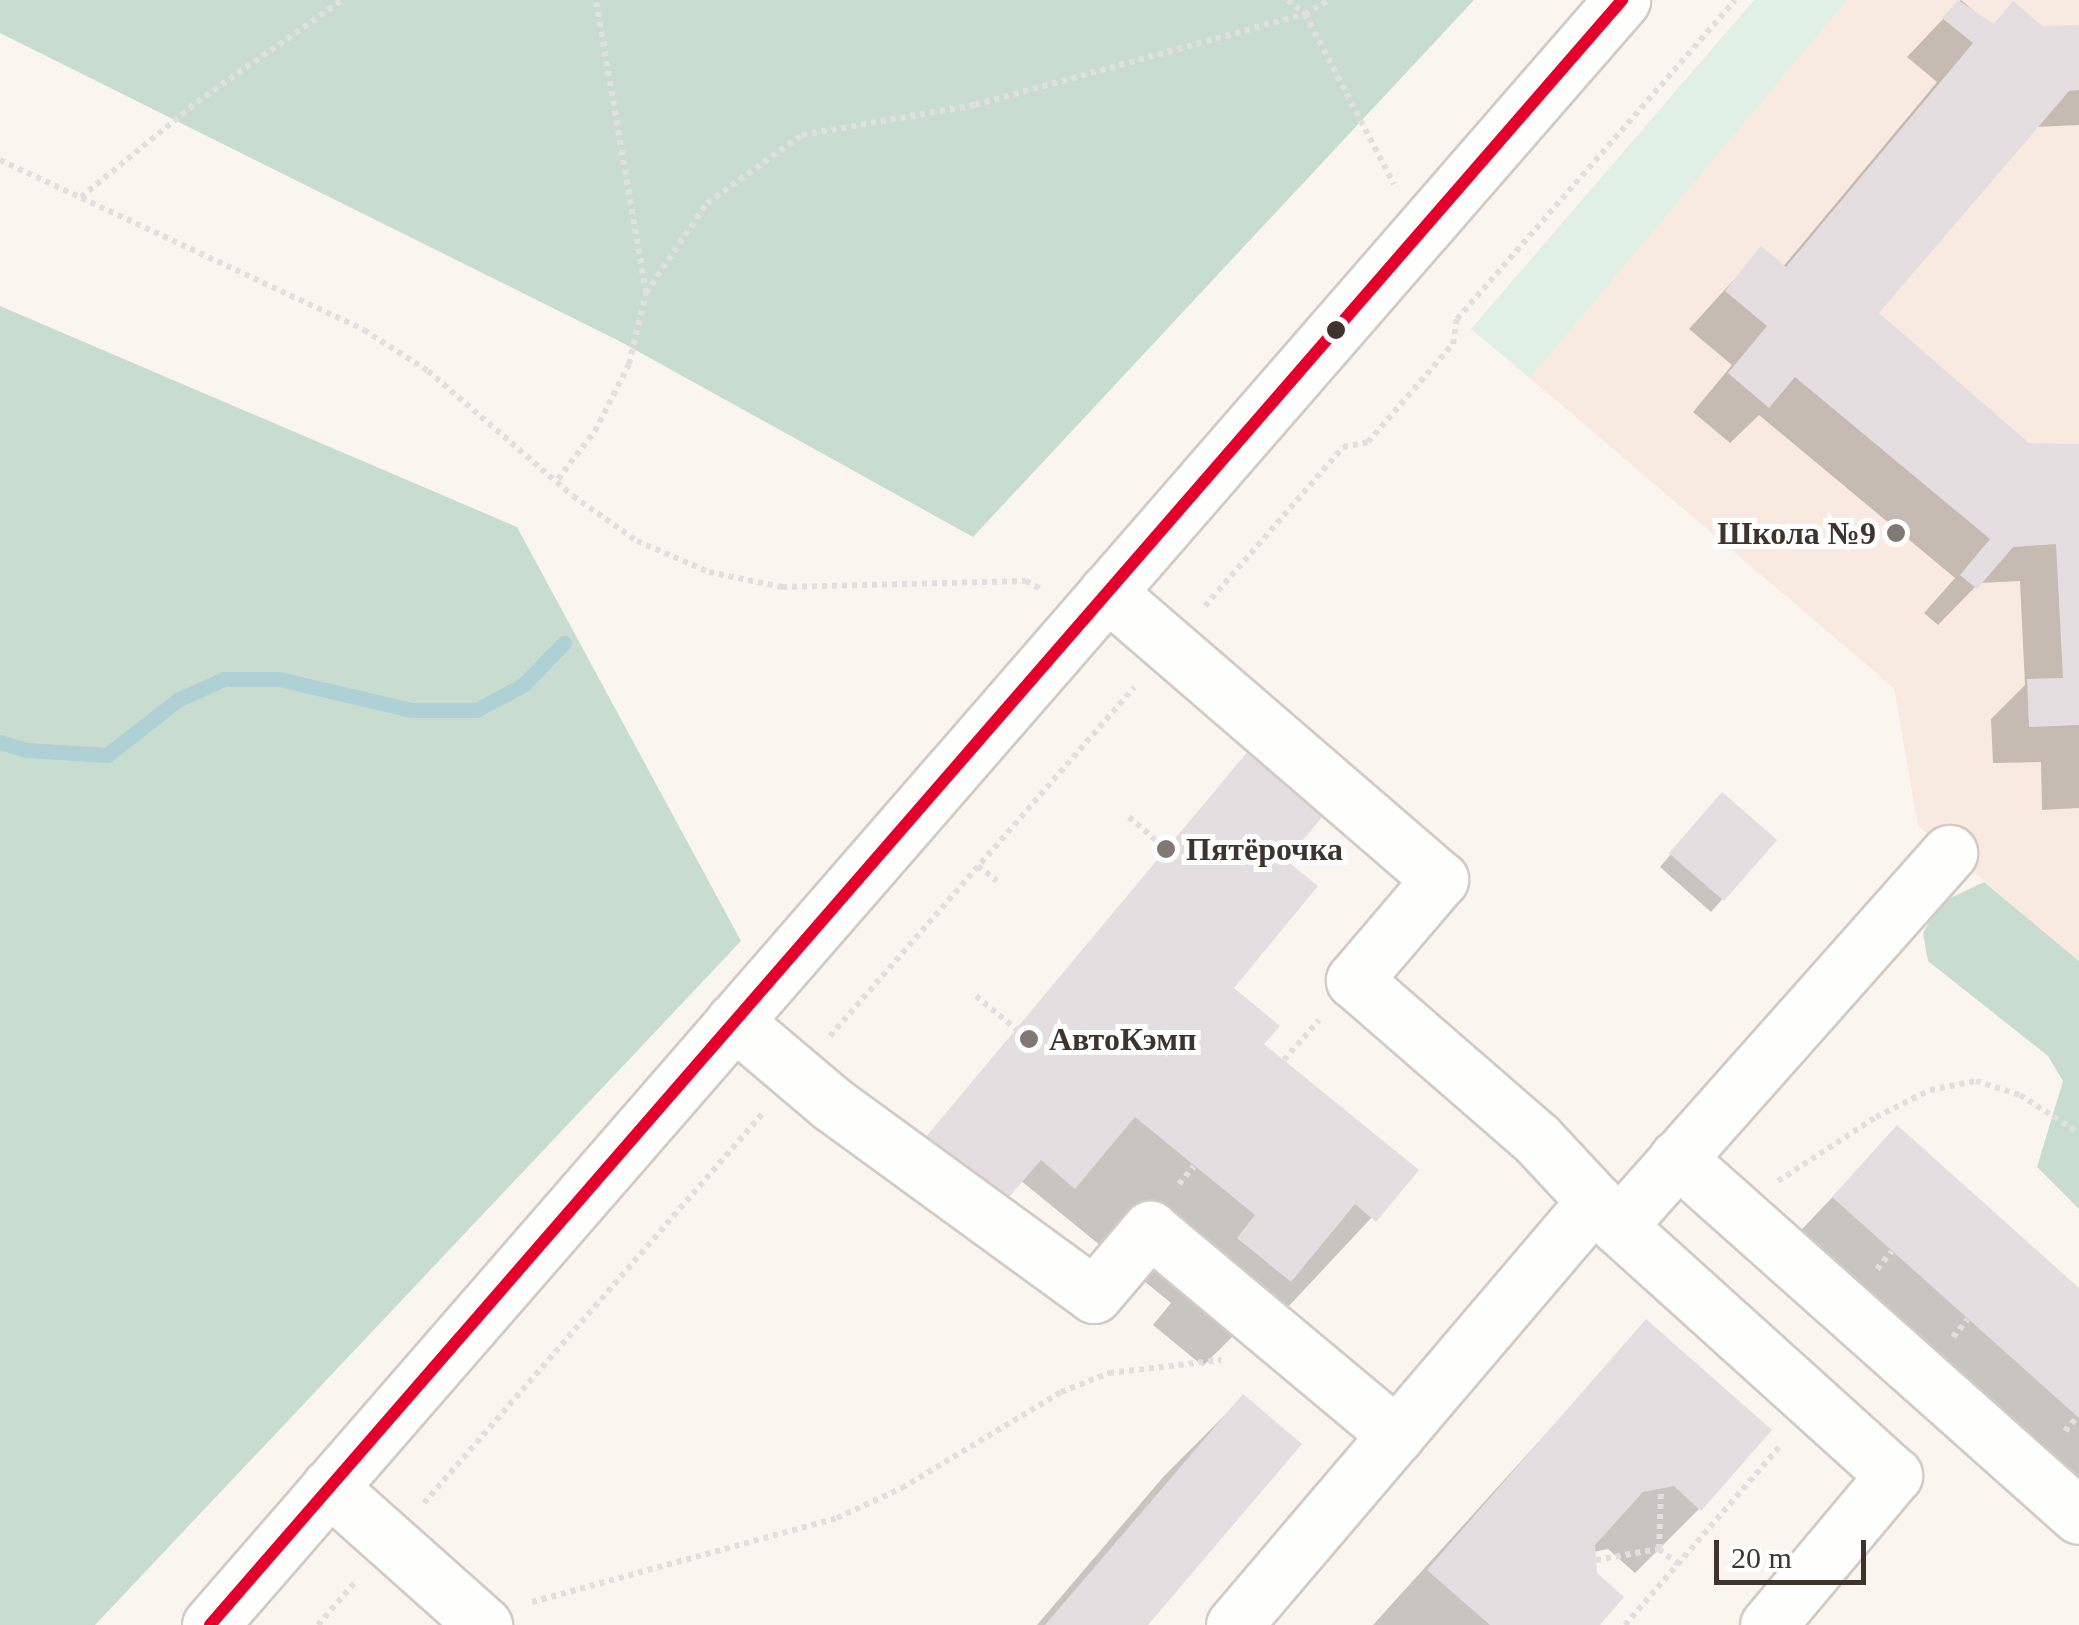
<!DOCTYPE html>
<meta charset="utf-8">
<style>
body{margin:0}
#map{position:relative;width:2079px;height:1625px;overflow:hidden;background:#fbf5f0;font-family:Georgia,serif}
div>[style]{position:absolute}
.built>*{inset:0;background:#f8eae0}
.green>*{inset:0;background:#e1f0e5}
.forest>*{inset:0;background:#c8ddd0}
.shadow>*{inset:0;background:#0003}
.stream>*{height:15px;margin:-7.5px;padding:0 7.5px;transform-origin:7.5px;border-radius:7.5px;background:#afd0d5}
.building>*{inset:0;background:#e5dee0;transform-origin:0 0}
.path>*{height:6px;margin-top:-3px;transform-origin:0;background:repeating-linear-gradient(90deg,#e2e0de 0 5px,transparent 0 10px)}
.roads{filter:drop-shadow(2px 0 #d2cbc5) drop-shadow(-2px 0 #d2cbc5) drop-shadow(0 2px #d2cbc5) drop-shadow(0 -2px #d2cbc5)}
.minor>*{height:55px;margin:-27.5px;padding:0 27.5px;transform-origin:27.5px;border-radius:27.5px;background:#fefefd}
.bus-1>*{height:12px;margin:-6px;padding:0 6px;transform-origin:6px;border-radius:6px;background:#e4002b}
.dots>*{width:28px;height:28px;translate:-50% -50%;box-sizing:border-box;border:5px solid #fff;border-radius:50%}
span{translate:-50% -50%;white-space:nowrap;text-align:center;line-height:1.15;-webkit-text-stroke:10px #fff;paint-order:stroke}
.poi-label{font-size:32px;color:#3e342c;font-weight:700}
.right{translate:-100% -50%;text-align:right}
.left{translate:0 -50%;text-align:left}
.scale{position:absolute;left:1714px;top:1540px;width:152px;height:45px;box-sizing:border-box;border:5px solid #3e342c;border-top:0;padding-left:12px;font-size:30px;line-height:35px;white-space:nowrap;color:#3e342c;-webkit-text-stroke:8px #fff;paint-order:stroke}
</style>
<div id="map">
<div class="built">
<div style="clip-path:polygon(1819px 0,2079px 0,2079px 961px,1918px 826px,1894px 688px,1511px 362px)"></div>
</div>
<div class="green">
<div style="clip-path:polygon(1754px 0,1847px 0,1530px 378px,1471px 329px)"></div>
</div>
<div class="forest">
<div style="clip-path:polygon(0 0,1474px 0,973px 537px,621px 342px,0 33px)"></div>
<div style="clip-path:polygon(0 306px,517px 527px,741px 941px,95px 1625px,0 1625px)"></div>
<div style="clip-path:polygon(1984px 882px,2079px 961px,2079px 1209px,2037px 1167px,2063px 1081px,2048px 1056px,1928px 961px,1923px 933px,1940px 903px)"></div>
</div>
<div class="shadow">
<div style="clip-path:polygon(1961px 0,1992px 26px,2013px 4px,2041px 28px,2079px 28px,2079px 125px,2034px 127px,1875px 313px,2028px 445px,2079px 446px,2079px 808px,2042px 810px,2041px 762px,1993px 763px,1991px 719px,2025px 685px,2020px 581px,1979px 583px,1938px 625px,1924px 613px,1955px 578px,1759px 415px,1730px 443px,1693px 412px,1732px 365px,1689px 329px,1761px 250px,1782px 268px,1937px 82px,1907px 57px)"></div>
<div style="clip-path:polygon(1710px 808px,1774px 840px,1711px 912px,1660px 867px)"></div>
<div style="clip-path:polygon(1283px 860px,1230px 989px,1261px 1045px,1416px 1170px,1288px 1307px,1274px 1295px,1203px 1366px,1153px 1325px,1171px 1303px,1020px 1180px)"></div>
<div style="clip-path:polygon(1898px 1128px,2079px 1291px,2079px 1539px,1770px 1263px)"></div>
<div style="clip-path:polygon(1646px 1323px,1699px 1509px,1635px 1573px,1608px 1549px,1593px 1552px,1596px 1625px,1373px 1625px)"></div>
<div style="clip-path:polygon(1243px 1397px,1145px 1625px,1037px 1625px,1164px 1476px)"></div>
</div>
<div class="stream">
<div style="left:0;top:742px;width:28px;rotate:17deg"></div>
<div style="left:27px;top:750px;width:80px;rotate:3.6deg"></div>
<div style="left:107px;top:755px;width:91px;rotate:-37.9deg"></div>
<div style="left:179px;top:699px;width:49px;rotate:-24deg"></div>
<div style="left:224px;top:679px;width:55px"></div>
<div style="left:279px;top:679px;width:136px;rotate:13.2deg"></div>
<div style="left:411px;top:710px;width:65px"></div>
<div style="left:476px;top:710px;width:53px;rotate:-28deg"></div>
<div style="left:523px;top:685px;width:59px;rotate:-45.7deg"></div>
</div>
<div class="building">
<div style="clip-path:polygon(1958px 0,1994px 24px,2013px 1px,2042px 26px,2079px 25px,2079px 90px,2069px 91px,1879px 313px,2029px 443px,2079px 444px,2079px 725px,2029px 727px,2027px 679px,2063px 678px,2056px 544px,2013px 547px,1977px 589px,1960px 575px,1990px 539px,1795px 377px,1769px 408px,1728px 373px,1767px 326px,1725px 291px,1761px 246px,1786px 267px,1973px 43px,1942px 18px)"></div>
<div style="clip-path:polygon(1254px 744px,1330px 808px,1286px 860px,1318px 886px,1234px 988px,1280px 1026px,1264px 1044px,1419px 1170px,1376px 1222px,1355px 1204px,1291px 1282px,1237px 1238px,1255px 1215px,1135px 1117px,1075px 1189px,1041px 1160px,1003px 1204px,925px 1138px)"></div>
<div style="left:1722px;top:792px;width:73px;height:81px;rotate:41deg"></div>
<div style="clip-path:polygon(1897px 1125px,2079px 1288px,2079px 1418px,1832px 1197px)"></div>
<div style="clip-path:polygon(1646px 1319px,1772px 1430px,1701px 1511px,1674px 1486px,1643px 1492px,1595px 1545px,1597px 1573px,1624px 1597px,1600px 1625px,1490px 1625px,1427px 1570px)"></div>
<div style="clip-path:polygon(1243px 1394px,1302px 1444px,1148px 1625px,1045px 1625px)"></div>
</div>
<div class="path">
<div style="left:1288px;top:0;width:22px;rotate:39deg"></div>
<div style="left:1305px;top:14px;width:192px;rotate:62.4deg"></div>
<div style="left:0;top:160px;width:402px;rotate:25deg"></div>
<div style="left:364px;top:330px;width:76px;rotate:32.6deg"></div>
<div style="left:428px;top:371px;width:191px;rotate:40.8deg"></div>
<div style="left:573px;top:496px;width:78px;rotate:35.1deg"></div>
<div style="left:637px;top:541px;width:78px;rotate:23.3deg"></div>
<div style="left:709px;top:572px;width:75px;rotate:11.6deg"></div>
<div style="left:782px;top:587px;width:244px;rotate:-1.4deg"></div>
<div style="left:1026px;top:581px;width:19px;rotate:28deg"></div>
<div style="left:81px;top:197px;width:150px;rotate:-39.3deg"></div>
<div style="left:197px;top:102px;width:177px;rotate:-35.1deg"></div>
<div style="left:646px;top:293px;width:109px;rotate:-55.9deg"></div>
<div style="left:707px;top:203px;width:117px;rotate:-35.6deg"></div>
<div style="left:802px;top:135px;width:176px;rotate:-9.8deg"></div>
<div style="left:975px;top:105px;width:342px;rotate:-15.4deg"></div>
<div style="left:1305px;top:14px;width:28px;rotate:-30deg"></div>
<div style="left:558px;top:479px;width:61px;rotate:-52.4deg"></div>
<div style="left:595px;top:431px;width:75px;rotate:-63.1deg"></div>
<div style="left:629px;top:364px;width:73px;rotate:-76.5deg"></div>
<div style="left:646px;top:293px;width:297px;rotate:-99.7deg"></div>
<div style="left:1205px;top:606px;width:211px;rotate:-49deg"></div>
<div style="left:1343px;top:447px;width:25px;rotate:-11deg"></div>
<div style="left:1368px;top:442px;width:130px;rotate:-49.1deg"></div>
<div style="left:1453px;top:344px;width:25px;rotate:-81deg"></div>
<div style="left:1457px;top:319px;width:423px;rotate:-48.9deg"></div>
<div style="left:1129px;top:817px;width:49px;rotate:40.9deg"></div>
<div style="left:978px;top:866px;width:24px;rotate:38deg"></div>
<div style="left:976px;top:996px;width:52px;rotate:39.5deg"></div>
<div style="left:830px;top:1036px;width:463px;rotate:-48.9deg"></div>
<div style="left:1284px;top:1060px;width:53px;rotate:-48.8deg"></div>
<div style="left:1778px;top:1181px;width:117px;rotate:-33.1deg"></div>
<div style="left:1876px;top:1117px;width:60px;rotate:-26.6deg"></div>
<div style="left:1930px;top:1090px;width:47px;rotate:-11.1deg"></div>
<div style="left:1976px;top:1081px;width:46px;rotate:17.7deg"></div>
<div style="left:2020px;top:1095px;width:70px;rotate:32.8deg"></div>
<div style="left:1179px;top:1184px;width:23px;rotate:-50deg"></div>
<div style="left:1877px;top:1269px;width:23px;rotate:-50deg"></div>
<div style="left:1953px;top:1337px;width:23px;rotate:-50deg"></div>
<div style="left:2065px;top:1431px;width:18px;rotate:-49deg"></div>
<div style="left:424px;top:1503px;width:517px;rotate:-49deg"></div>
<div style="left:1659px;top:1549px;width:24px;rotate:38deg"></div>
<div style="left:1596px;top:1560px;width:64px;rotate:-9.9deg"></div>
<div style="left:1659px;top:1549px;width:60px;rotate:-88.1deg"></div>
<div style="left:532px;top:1602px;width:316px;rotate:-15.4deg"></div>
<div style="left:837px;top:1518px;width:72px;rotate:-24.8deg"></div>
<div style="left:902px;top:1488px;width:186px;rotate:-31.1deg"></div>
<div style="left:1061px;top:1392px;width:52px;rotate:-21.6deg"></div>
<div style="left:1109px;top:1373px;width:113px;rotate:-6.6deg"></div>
<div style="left:318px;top:1625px;width:58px;rotate:-49.2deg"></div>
<div style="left:1625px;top:1625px;width:238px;rotate:-49.1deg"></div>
</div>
<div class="roads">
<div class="minor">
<div style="left:1107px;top:592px;width:440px;rotate:40.8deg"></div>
<div style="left:1440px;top:879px;width:133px;rotate:130.4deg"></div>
<div style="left:1354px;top:980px;width:242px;rotate:41deg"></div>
<div style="left:1537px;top:1139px;width:119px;rotate:47deg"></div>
<div style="left:1618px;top:1226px;width:499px;rotate:-48.4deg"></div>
<div style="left:734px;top:1021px;width:128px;rotate:40.3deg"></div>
<div style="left:832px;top:1104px;width:324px;rotate:36.1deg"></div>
<div style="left:1094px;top:1295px;width:87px;rotate:-49.7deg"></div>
<div style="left:1150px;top:1229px;width:321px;rotate:39.9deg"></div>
<div style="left:1677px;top:1158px;width:538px;rotate:41.69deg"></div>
<div style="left:1618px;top:1226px;width:372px;rotate:42.1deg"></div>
<div style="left:1894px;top:1475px;width:196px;rotate:130deg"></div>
<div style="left:329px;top:1487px;width:208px;rotate:41.7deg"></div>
<div style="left:210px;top:1625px;width:2153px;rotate:-49.01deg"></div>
<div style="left:1234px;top:1625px;width:557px;rotate:-49.59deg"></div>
</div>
</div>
<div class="bus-1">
<div style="left:210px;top:1625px;width:2153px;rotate:-49.01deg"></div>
</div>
<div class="dots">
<div style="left:1336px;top:330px;background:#3e342c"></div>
<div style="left:1896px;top:533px;background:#807871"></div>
<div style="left:1166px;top:849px;background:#807871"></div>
<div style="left:1029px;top:1039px;background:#807871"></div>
</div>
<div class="poi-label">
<span class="right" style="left:1876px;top:533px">Школа №9</span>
<span class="left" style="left:1186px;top:849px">Пятёрочка</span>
<span class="left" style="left:1049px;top:1039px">АвтоКэмп</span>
</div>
<div class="scale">20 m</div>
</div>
